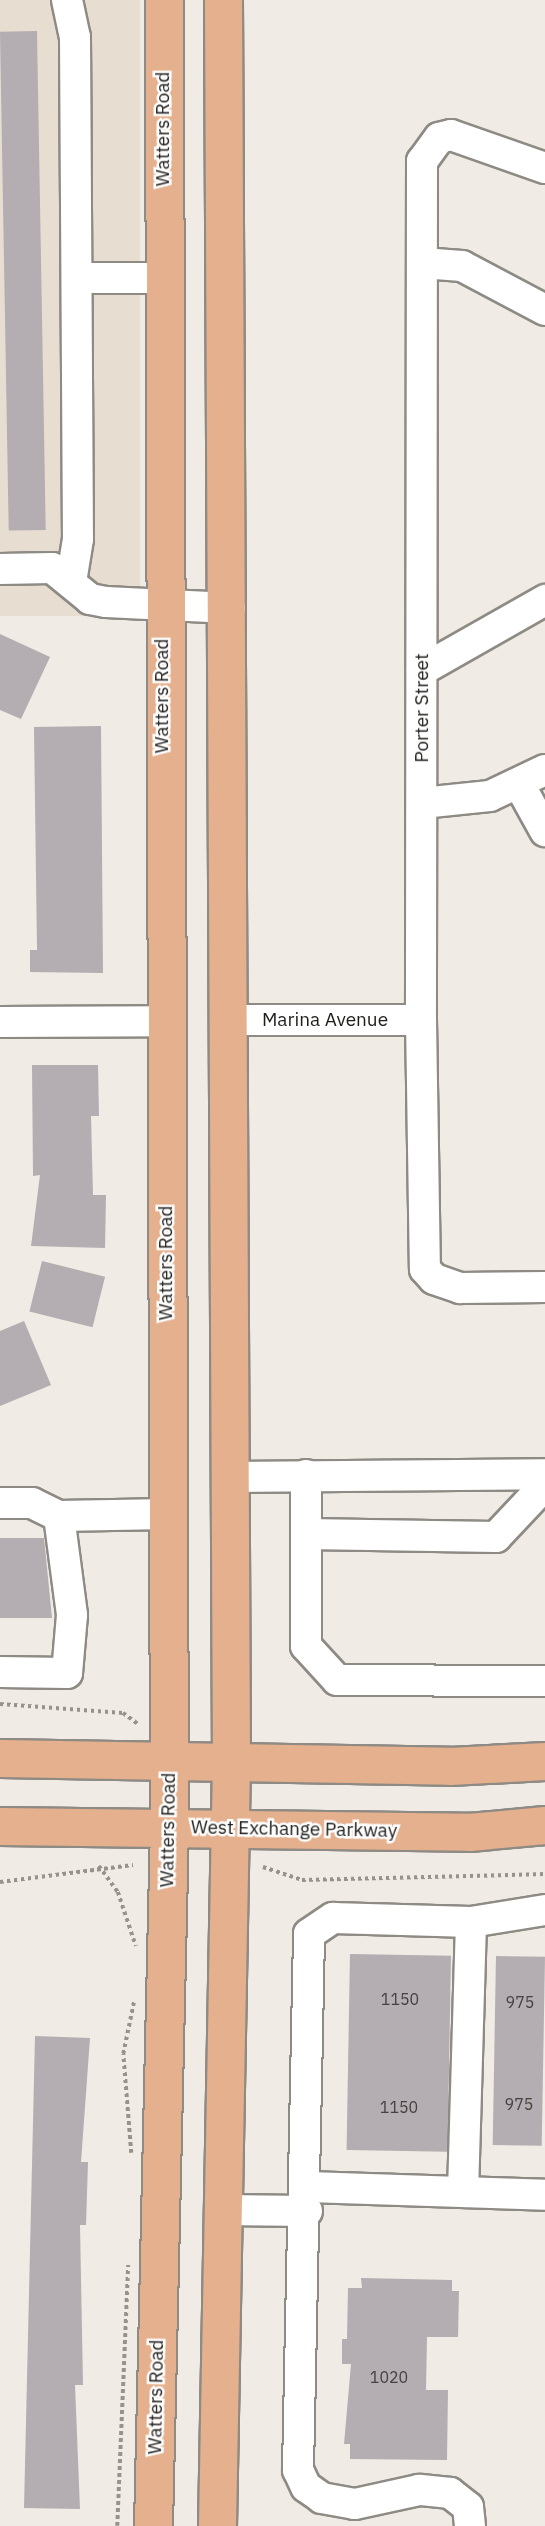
<!DOCTYPE html>
<style>
body{margin:0}
#map{position:relative;width:545px;height:2526px;overflow:hidden;background:#f0ebe4;font-family:"IBM Plex Sans",sans-serif}
div>[style]{position:absolute}
.built>*{inset:0;background:#e7ded1;transform-origin:0 0}
.building>*{inset:0;background:#b4adb1;transform-origin:0 0}
.path>*{height:3.5px;margin-top:-1.75px;transform-origin:0;background:repeating-linear-gradient(90deg,#96928d 0 3.5px,transparent 0 7px)}
.roads{filter:drop-shadow(2px 0 #8e8a84) drop-shadow(-2px 0 #8e8a84) drop-shadow(0 2px #8e8a84) drop-shadow(0 -2px #8e8a84)}
.minor>*{height:30px;margin:-15px;padding:0 15px;transform-origin:15px;border-radius:15px;background:#fff}
.major>*{height:37px;margin:-18.5px;padding:0 18.5px;transform-origin:18.5px;border-radius:18.5px;background:#e5b08e}
span{translate:-50% -50%;white-space:nowrap;text-align:center;line-height:1.15;-webkit-text-stroke:5px #fff;paint-order:stroke}
.number-label{font-size:16px;color:#444140}
.number-label span{-webkit-text-stroke-width:0}
.street-label{font-size:19px;color:#1e1d1a}
</style>
<div id="map">
<div class="built">
<div style="left:0;top:0;width:140px;height:616px"></div>
</div>
<div class="building">
<div style="left:37px;top:31px;width:499px;height:37px;rotate:89deg"></div>
<div style="clip-path:polygon(0 634px,50px 657px,21px 719px,0 710px)"></div>
<div style="clip-path:polygon(101px 726px,103px 973px,30px 972px,30px 950px,37px 950px,34px 727px)"></div>
<div style="clip-path:polygon(32px 1065px,98px 1065px,99px 1116px,91px 1116px,93px 1195px,106px 1195px,105px 1248px,31px 1246px,40px 1175px,33px 1176px)"></div>
<div style="left:42px;top:1261px;width:65px;height:52px;rotate:14deg"></div>
<div style="clip-path:polygon(24px 1321px,51px 1385px,0 1406px,0 1331px)"></div>
<div style="clip-path:polygon(0 1538px,44px 1538px,52px 1618px,0 1618px)"></div>
<div style="left:350px;top:1954px;width:101px;height:196px;rotate:1deg"></div>
<div style="left:496px;top:1956px;width:49px;height:189px;rotate:1deg"></div>
<div style="clip-path:polygon(35px 2036px,90px 2038px,81px 2162px,88px 2162px,86px 2225px,80px 2225px,83px 2385px,75px 2385px,80px 2509px,24px 2508px)"></div>
<div style="clip-path:polygon(361px 2278px,452px 2280px,452px 2291px,459px 2291px,458px 2337px,427px 2337px,426px 2390px,448px 2390px,447px 2460px,350px 2459px,350px 2444px,344px 2444px,351px 2364px,342px 2364px,342px 2339px,347px 2339px,348px 2288px,362px 2288px)"></div>
</div>
<div class="path">
<div style="left:0;top:1704px;width:123px;rotate:4.2deg"></div>
<div style="left:123px;top:1713px;width:19px;rotate:36deg"></div>
<div style="left:99px;top:1866px;width:32px;rotate:54deg"></div>
<div style="left:118px;top:1892px;width:57px;rotate:71.6deg"></div>
<div style="left:263px;top:1867px;width:41px;rotate:18.4deg"></div>
<div style="left:302px;top:1880px;width:243px;rotate:-1.4deg"></div>
<div style="left:0;top:1882px;width:134px;rotate:-7.3deg"></div>
<div style="left:131px;top:2153px;width:99px;rotate:-94.6deg"></div>
<div style="left:123px;top:2054px;width:54px;rotate:-78.3deg"></div>
<div style="left:117px;top:2526px;width:261px;rotate:-87.6deg"></div>
</div>
<div class="roads">
<div class="minor">
<div style="left:67px;top:0;width:38px;rotate:78deg"></div>
<div style="left:75px;top:37px;width:502px;rotate:89.66deg"></div>
<div style="left:78px;top:539px;width:44px;rotate:99.2deg"></div>
<div style="left:545px;top:168px;width:100px;rotate:-160.7deg"></div>
<div style="left:451px;top:135px;width:12px;rotate:166deg"></div>
<div style="left:439px;top:138px;width:29px;rotate:126deg"></div>
<div style="left:422px;top:161px;width:859px;rotate:90.07deg"></div>
<div style="left:421px;top:1020px;width:249px;rotate:89.1deg"></div>
<div style="left:425px;top:1269px;width:13px;rotate:48deg"></div>
<div style="left:434px;top:1279px;width:28px;rotate:19deg"></div>
<div style="left:460px;top:1288px;width:85px;rotate:-0.7deg"></div>
<div style="left:422px;top:263px;width:40px;rotate:4.3deg"></div>
<div style="left:462px;top:266px;width:94px;rotate:27.9deg"></div>
<div style="left:77px;top:278px;width:86px"></div>
<div style="left:0;top:569px;width:52px;rotate:-1.1deg"></div>
<div style="left:52px;top:568px;width:49px;rotate:39.2deg"></div>
<div style="left:90px;top:599px;width:16px;rotate:11deg"></div>
<div style="left:106px;top:602px;width:124px;rotate:2.8deg"></div>
<div style="left:422px;top:670px;width:142px;rotate:-29.6deg"></div>
<div style="left:519px;top:784px;width:54px;rotate:61deg"></div>
<div style="left:422px;top:803px;width:68px;rotate:-5.9deg"></div>
<div style="left:490px;top:796px;width:61px;rotate:-25.3deg"></div>
<div style="left:230px;top:1020px;width:191px"></div>
<div style="left:0;top:1022px;width:164px;rotate:-0.3deg"></div>
<div style="left:306px;top:1475px;width:59px;rotate:90deg"></div>
<div style="left:306px;top:1534px;width:190px;rotate:0.9deg"></div>
<div style="left:496px;top:1537px;width:71px;rotate:-46.7deg"></div>
<div style="left:230px;top:1477px;width:315px;rotate:-0.5deg"></div>
<div style="left:0;top:1503px;width:32px"></div>
<div style="left:32px;top:1503px;width:30px;rotate:26deg"></div>
<div style="left:59px;top:1516px;width:100px;rotate:82.5deg"></div>
<div style="left:72px;top:1615px;width:58px;rotate:94.9deg"></div>
<div style="left:67px;top:1673px;width:67px;rotate:-179.1deg"></div>
<div style="left:59px;top:1516px;width:108px;rotate:-1.1deg"></div>
<div style="left:306px;top:1534px;width:112px;rotate:90deg"></div>
<div style="left:306px;top:1646px;width:46px;rotate:47.6deg"></div>
<div style="left:337px;top:1680px;width:208px;rotate:0.3deg"></div>
<div style="left:308px;top:2187px;width:237px;rotate:1.9deg"></div>
<div style="left:463px;top:2192px;width:270px;rotate:-88.3deg"></div>
<div style="left:223px;top:2210px;width:84px;rotate:0.7deg"></div>
<div style="left:470px;top:2526px;width:19px;rotate:-96deg"></div>
<div style="left:468px;top:2507px;width:23px;rotate:-142deg"></div>
<div style="left:450px;top:2493px;width:31px;rotate:-174deg"></div>
<div style="left:419px;top:2490px;width:66px;rotate:167.7deg"></div>
<div style="left:355px;top:2504px;width:34px;rotate:-170deg"></div>
<div style="left:322px;top:2498px;width:19px;rotate:-145deg"></div>
<div style="left:306px;top:2487px;width:19px;rotate:-115deg"></div>
<div style="left:298px;top:2470px;width:536px;rotate:-88.82deg"></div>
<div style="left:309px;top:1934px;width:29px;rotate:-34deg"></div>
<div style="left:333px;top:1918px;width:138px;rotate:1.7deg"></div>
<div style="left:471px;top:1922px;width:75px;rotate:-9.2deg"></div>
</div>
<div class="major">
<div style="left:0;top:1758px;width:450px;rotate:1deg"></div>
<div style="left:450px;top:1766px;width:95px;rotate:-3deg"></div>
<div style="left:0;top:1826px;width:469px;rotate:0.7deg"></div>
<div style="left:469px;top:1832px;width:76px;rotate:-5.3deg"></div>
<div style="left:153px;top:2526px;width:699px;rotate:-88.69deg"></div>
<div style="left:169px;top:1827px;width:1827px;rotate:-90.16deg"></div>
<div style="left:217px;top:2526px;width:763px;rotate:-88.95deg"></div>
<div style="left:231px;top:1763px;width:1763px;rotate:-90.26deg"></div>
</div>
</div>
<div class="number-label">
<span style="left:400px;top:1999px">1150</span>
<span style="left:520px;top:2002px">975</span>
<span style="left:519px;top:2104px">975</span>
<span style="left:399px;top:2107px">1150</span>
<span style="left:389px;top:2377px">1020</span>
</div>
<div class="street-label">
<span style="left:163px;top:129px;rotate:-90deg">Watters Road</span>
<span style="left:162px;top:696px;rotate:-90deg">Watters Road</span>
<span style="left:422px;top:708px;rotate:-90deg">Porter Street</span>
<span style="left:325px;top:1020px">Marina Avenue</span>
<span style="left:166px;top:1263px;rotate:-90deg">Watters Road</span>
<span style="left:294px;top:1829px;rotate:1deg">West Exchange Parkway</span>
<span style="left:168px;top:1830px;rotate:-89deg">Watters Road</span>
<span style="left:156px;top:2397px;rotate:-89deg">Watters Road</span>
</div>
</div>
